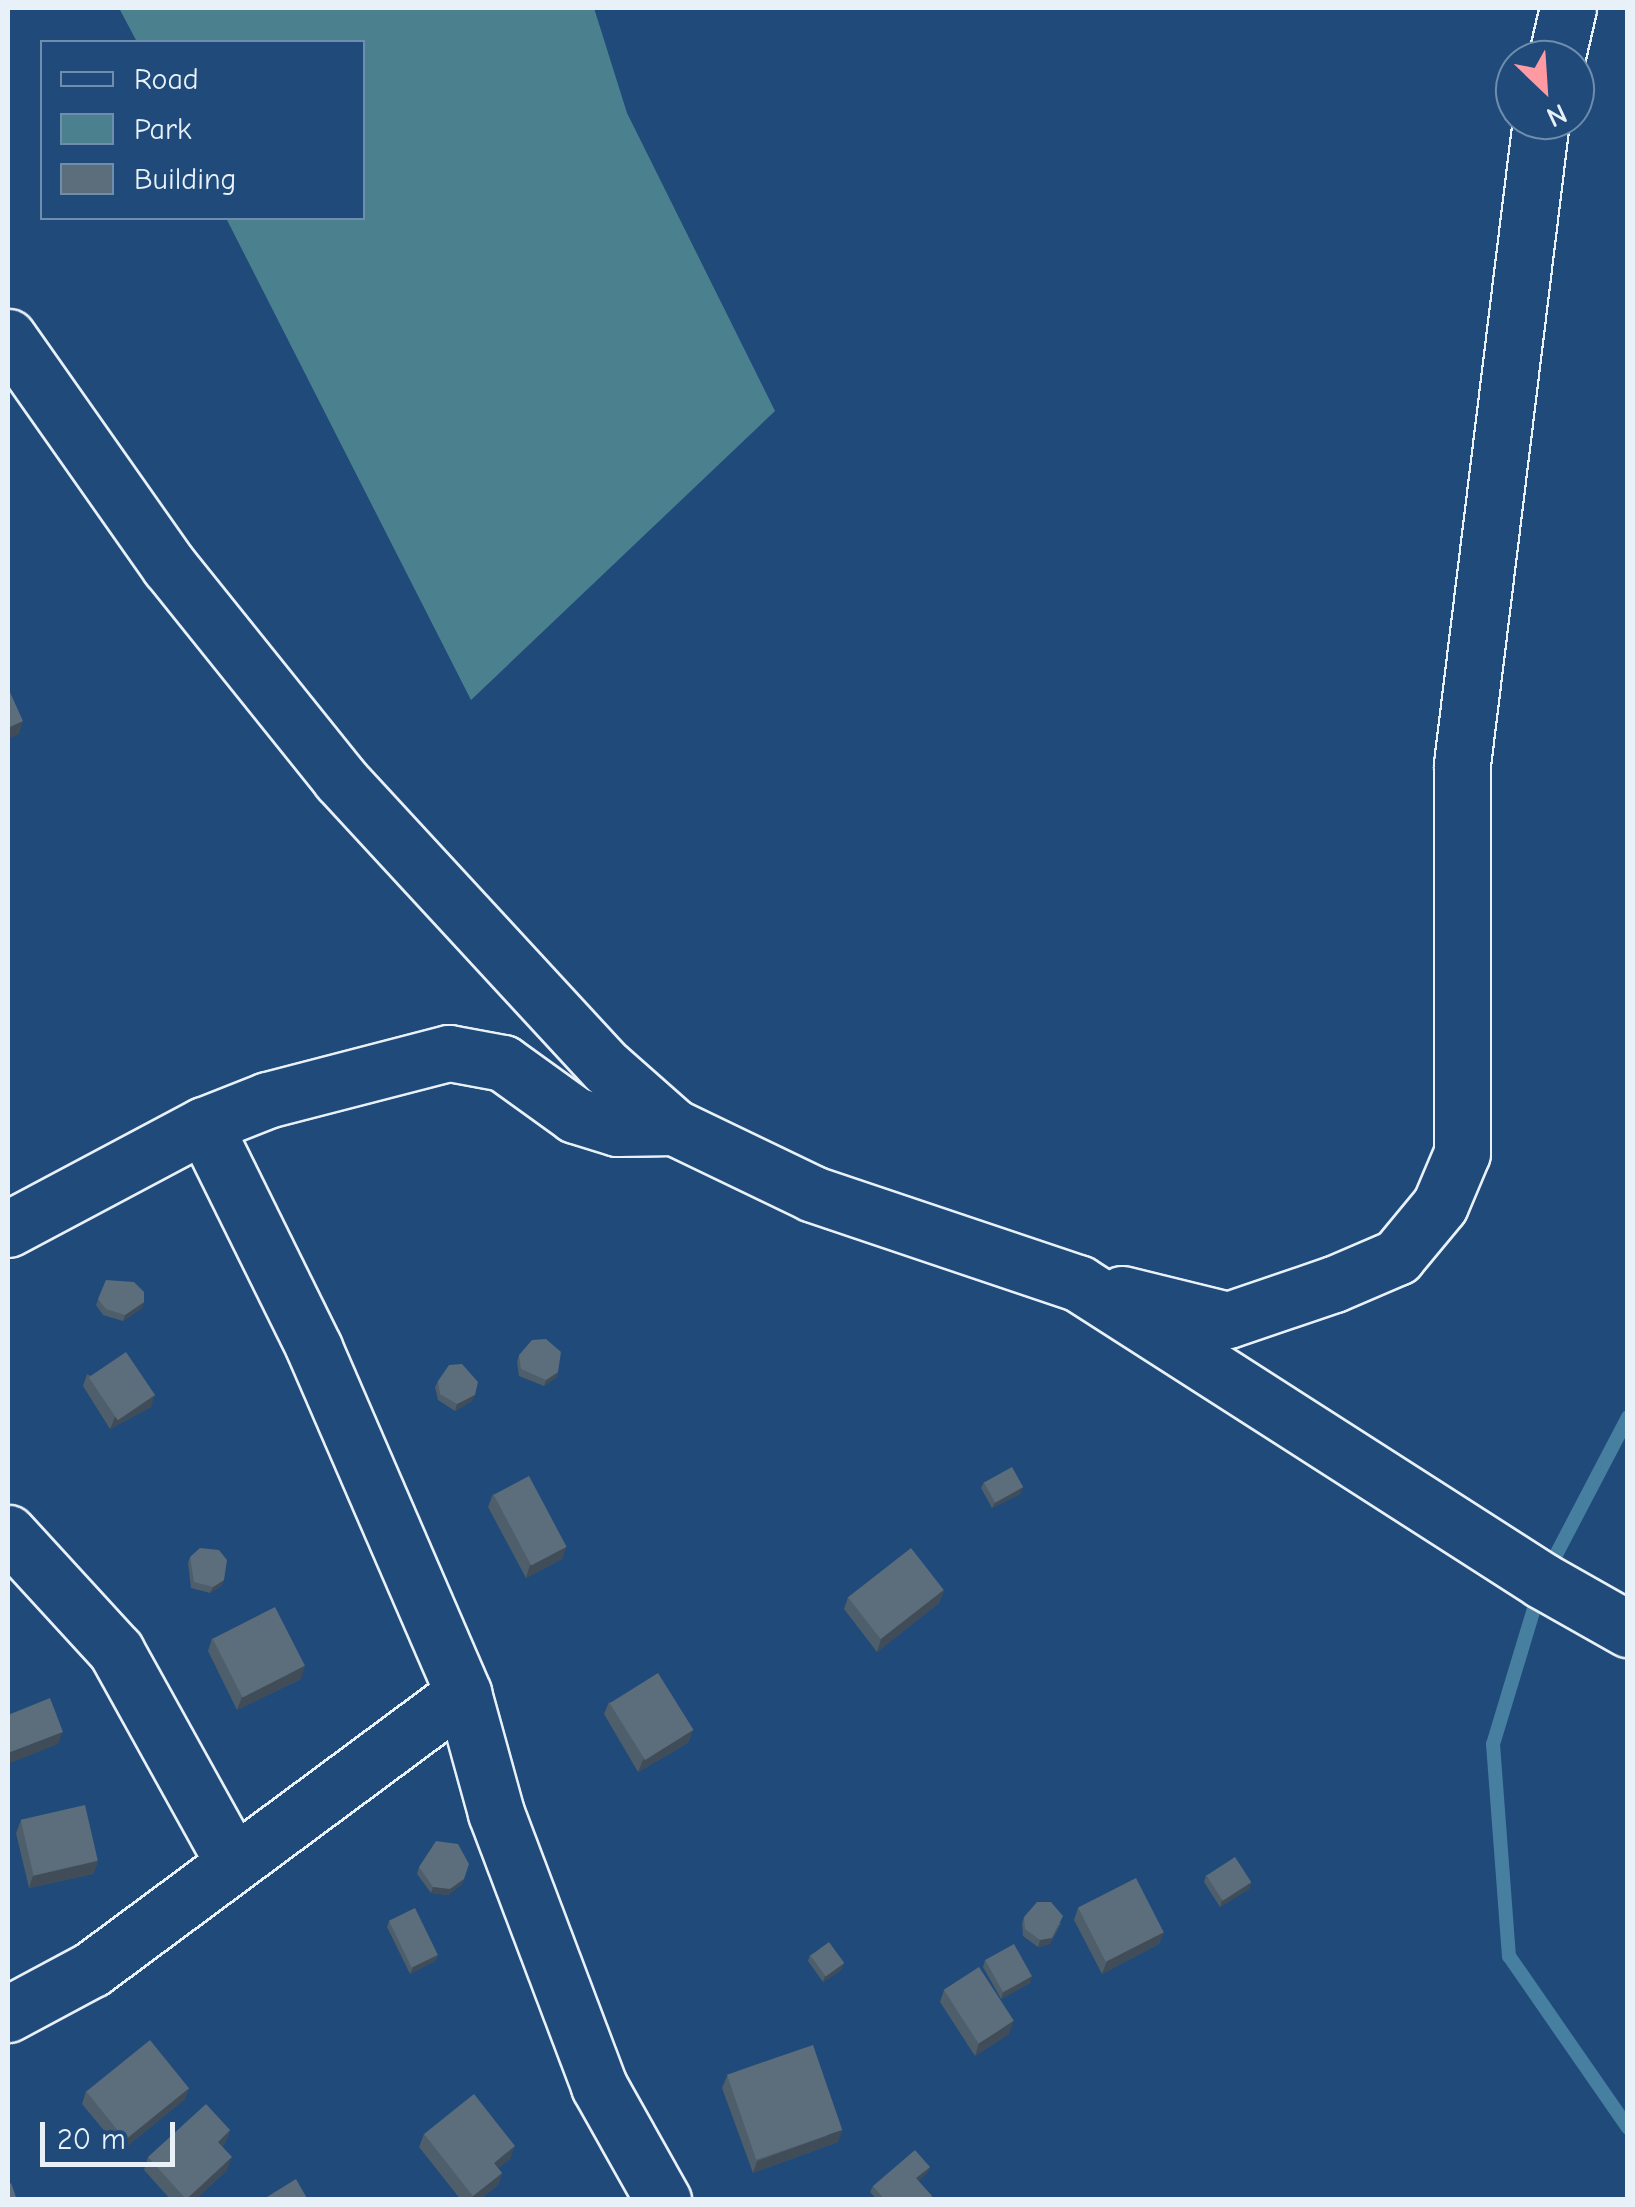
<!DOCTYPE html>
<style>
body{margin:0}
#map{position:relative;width:1635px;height:2207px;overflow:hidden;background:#1f4a7a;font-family:"Comic Neue",sans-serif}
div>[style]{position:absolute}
.green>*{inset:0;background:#4b808e}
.stream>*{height:14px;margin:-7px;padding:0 7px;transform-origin:7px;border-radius:7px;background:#467fa0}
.roads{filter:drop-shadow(2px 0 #e8f1f8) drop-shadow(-2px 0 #e8f1f8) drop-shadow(0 2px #e8f1f8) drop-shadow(0 -2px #e8f1f8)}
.minor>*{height:55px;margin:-27.5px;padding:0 27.5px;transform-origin:27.5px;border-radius:27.5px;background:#1f4a7a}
.wall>*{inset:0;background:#4f5e6b}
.shaded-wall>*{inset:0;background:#404c57}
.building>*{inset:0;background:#5c6d7c;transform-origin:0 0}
span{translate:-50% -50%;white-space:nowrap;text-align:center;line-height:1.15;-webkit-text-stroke:9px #1f4a7a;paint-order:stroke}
.frame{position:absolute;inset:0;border:10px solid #e8f1f8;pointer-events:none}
.legend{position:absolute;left:40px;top:40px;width:325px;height:180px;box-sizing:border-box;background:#1f4a7a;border:2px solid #6f8dac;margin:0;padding:12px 18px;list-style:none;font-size:30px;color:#e8f1f8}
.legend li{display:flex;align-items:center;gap:20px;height:50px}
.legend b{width:50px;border:2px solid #6f8dac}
.north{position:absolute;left:1495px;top:40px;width:100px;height:100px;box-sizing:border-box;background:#1f4a7a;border:2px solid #6f8dac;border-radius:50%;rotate:155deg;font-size:28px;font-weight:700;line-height:40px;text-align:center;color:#e8f1f8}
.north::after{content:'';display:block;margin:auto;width:35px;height:45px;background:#ff9aa2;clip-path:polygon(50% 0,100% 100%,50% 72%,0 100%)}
.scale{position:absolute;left:40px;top:2122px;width:135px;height:45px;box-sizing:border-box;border:5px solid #e8f1f8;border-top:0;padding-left:12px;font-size:30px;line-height:35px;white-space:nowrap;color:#e8f1f8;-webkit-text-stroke:8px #1f4a7a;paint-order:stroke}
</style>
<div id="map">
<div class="green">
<div style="clip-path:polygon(119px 8px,594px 8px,627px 113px,775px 411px,471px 700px,226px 218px,362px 218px,362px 42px,137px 42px)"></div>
</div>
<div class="stream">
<div style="left:1547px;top:1572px;width:175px;rotate:-62.4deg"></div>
<div style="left:1539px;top:1592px;width:159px;rotate:106.8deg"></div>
<div style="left:1493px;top:1744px;width:213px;rotate:85.7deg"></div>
<div style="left:1509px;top:1956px;width:209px;rotate:55.3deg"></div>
</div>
<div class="roads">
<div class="minor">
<div style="left:1556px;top:60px;width:53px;rotate:-77deg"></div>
<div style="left:8px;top:337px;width:280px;rotate:54.9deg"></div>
<div style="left:169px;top:566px;width:273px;rotate:51.2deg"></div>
<div style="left:340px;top:779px;width:393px;rotate:47.3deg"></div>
<div style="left:607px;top:1068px;width:89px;rotate:41.4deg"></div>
<div style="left:674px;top:1127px;width:154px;rotate:25.7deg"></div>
<div style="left:813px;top:1194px;width:280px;rotate:18.6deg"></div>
<div style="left:1078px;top:1283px;width:552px;rotate:32.65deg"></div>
<div style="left:1543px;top:1581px;width:98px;rotate:29.5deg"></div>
<div style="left:204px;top:1125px;width:249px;rotate:63.7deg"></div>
<div style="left:314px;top:1348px;width:376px;rotate:66.6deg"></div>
<div style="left:463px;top:1693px;width:124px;rotate:74.6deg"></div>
<div style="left:496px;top:1813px;width:292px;rotate:69.3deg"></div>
<div style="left:599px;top:2086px;width:131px;rotate:60.7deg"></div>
<div style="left:8px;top:1229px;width:222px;rotate:-28deg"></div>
<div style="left:204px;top:1125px;width:68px;rotate:-21.6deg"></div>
<div style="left:267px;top:1100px;width:188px;rotate:-14.5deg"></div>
<div style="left:449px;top:1053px;width:55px;rotate:10.5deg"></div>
<div style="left:503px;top:1063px;width:89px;rotate:35.8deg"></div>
<div style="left:575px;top:1115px;width:44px;rotate:17.2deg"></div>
<div style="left:617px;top:1128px;width:57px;rotate:-1deg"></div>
<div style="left:1122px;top:1294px;width:109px;rotate:13.8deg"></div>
<div style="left:1228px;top:1320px;width:112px;rotate:-18.8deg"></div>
<div style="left:1334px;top:1284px;width:69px;rotate:-23.2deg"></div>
<div style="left:1397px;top:1257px;width:67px;rotate:-50.4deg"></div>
<div style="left:1440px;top:1205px;width:56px;rotate:-67.1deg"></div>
<div style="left:1462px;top:1153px;width:389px;rotate:-90deg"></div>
<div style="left:1462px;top:764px;width:649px;rotate:-83.01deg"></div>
<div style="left:8px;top:1533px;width:160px;rotate:47.5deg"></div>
<div style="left:116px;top:1651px;width:241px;rotate:61deg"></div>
<div style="left:8px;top:2014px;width:95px;rotate:-28.2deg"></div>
<div style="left:92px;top:1969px;width:462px;rotate:-36.6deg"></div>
</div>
</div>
<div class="wall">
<div style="clip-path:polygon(106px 1280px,144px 1302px,142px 1308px,123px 1321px,103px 1315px,96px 1305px)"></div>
<div style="clip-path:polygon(519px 1355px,558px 1372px,556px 1378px,544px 1386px,519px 1376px,517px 1362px)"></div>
<div style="clip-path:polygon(87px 1374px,151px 1407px,110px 1429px,83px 1386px)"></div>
<div style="clip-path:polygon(438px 1381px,472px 1401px,455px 1411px,438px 1400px,435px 1387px)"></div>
<div style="clip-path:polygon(984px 1482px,1023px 1487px,1020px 1494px,992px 1508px,981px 1488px)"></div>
<div style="clip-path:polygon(493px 1494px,566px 1547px,562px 1559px,526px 1578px,488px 1507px)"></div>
<div style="clip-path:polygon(190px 1557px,224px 1580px,221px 1586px,210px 1593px,191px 1588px,188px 1563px)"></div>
<div style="clip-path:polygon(944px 1590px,939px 1603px,877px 1652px,844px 1609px,848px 1597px)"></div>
<div style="clip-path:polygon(212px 1638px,301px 1679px,237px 1710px,208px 1651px)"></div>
<div style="clip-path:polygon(609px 1702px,693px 1730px,688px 1743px,638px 1772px,604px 1714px)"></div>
<div style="clip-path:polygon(21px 1820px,98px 1861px,93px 1874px,29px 1888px,16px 1833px)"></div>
<div style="clip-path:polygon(419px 1867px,464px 1879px,461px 1885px,448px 1895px,431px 1893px,417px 1874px)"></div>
<div style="clip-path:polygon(1206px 1875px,1251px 1882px,1249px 1889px,1220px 1907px,1204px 1882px)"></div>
<div style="clip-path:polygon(1078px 1908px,1164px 1932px,1159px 1944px,1102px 1974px,1074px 1920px)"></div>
<div style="clip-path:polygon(1024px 1917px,1061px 1923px,1050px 1944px,1038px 1947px,1023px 1936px,1022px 1923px)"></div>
<div style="clip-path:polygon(389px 1921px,438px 1955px,435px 1961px,410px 1974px,387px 1927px)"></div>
<div style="clip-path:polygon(810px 1955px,844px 1963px,841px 1970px,823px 1982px,808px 1961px)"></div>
<div style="clip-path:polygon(985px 1960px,1030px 1983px,1001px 1999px,983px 1967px)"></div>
<div style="clip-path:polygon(944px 1990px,1009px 2034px,975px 2056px,940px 2002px)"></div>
<div style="clip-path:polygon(727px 2076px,838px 2142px,753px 2173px,722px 2088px)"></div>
<div style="clip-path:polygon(189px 2088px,184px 2100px,121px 2151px,82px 2104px,86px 2091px)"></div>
<div style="clip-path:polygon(230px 2130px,225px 2143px,222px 2146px,227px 2170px,195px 2200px,171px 2200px,144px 2170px,148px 2157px)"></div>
<div style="clip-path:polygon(424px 2134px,510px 2159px,498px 2168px,502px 2173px,498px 2185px,479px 2200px,461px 2200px,419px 2147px)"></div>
<div style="clip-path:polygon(930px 2167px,927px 2173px,918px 2181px,932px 2196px,931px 2200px,877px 2200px,870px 2192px,873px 2186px)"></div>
</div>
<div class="shaded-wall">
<div style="clip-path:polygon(23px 721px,19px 734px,8px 739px,8px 728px)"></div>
<div style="clip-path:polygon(144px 1302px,142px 1308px,123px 1321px,125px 1315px)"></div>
<div style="clip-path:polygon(558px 1372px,556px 1378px,544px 1386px,546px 1380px)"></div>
<div style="clip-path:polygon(155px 1395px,151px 1407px,110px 1429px,115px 1417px)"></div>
<div style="clip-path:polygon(475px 1395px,472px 1401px,455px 1411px,457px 1404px)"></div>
<div style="clip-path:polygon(1023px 1487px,1020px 1494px,992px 1508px,995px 1502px)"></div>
<div style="clip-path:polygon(566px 1547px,562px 1559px,526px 1578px,530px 1565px)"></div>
<div style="clip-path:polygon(224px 1580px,221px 1586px,210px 1593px,213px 1587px)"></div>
<div style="clip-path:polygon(944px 1590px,939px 1603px,877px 1652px,881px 1639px)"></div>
<div style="clip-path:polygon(305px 1666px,301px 1679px,237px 1710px,242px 1697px)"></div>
<div style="clip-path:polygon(693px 1730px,688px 1743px,638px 1772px,643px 1760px)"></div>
<div style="clip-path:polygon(63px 1732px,58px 1744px,8px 1764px,8px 1753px)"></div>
<div style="clip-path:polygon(98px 1861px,93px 1874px,29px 1888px,33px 1876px)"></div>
<div style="clip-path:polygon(464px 1879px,461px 1885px,448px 1895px,431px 1893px,433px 1887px)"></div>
<div style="clip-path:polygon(1251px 1882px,1249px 1889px,1220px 1907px,1222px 1900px)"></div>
<div style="clip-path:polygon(1063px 1916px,1050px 1944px,1038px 1947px,1040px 1940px)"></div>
<div style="clip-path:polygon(1164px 1932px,1159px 1944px,1102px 1974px,1107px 1961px)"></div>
<div style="clip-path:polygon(438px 1955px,435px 1961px,410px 1974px,413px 1967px)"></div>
<div style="clip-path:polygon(844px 1963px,841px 1970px,823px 1982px,825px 1976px)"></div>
<div style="clip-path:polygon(1032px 1976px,1030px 1983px,1001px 1999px,1003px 1992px)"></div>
<div style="clip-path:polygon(1014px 2021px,1009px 2034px,975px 2056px,979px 2043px)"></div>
<div style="clip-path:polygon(189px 2088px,184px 2100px,121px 2151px,126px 2139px)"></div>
<div style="clip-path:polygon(230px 2130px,225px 2143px,213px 2154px,218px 2142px)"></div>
<div style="clip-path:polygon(843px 2130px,838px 2142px,753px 2173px,757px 2161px)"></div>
<div style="clip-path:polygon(515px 2146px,510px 2159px,489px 2175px,494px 2163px)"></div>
<div style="clip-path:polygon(232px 2157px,227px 2170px,195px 2200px,186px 2200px)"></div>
<div style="clip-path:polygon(930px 2167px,927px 2173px,914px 2184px,916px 2178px)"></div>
<div style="clip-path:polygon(502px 2173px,498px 2185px,479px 2200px,471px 2200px,473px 2196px)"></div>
</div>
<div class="building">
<div style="clip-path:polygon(8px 690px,9px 690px,23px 721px,8px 728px)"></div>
<div style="clip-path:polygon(106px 1280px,134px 1282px,144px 1292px,144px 1302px,125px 1315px,106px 1309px,98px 1299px)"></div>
<div style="clip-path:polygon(546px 1339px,561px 1352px,558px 1372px,546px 1380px,521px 1369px,519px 1355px,532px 1340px)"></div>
<div style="left:126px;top:1352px;width:52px;height:45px;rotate:56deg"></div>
<div style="clip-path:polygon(462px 1364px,478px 1382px,475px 1395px,457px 1404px,440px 1394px,438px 1381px,449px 1365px)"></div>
<div style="left:1012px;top:1467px;width:23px;height:32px;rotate:61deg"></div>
<div style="left:529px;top:1476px;width:80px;height:40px;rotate:62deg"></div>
<div style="clip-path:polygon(200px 1548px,219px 1550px,227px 1560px,224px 1580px,213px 1587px,194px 1582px,190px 1557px)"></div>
<div style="left:911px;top:1548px;width:53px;height:80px;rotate:52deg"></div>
<div style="left:275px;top:1607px;width:66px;height:70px;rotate:63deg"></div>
<div style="left:658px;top:1673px;width:67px;height:57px;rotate:58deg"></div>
<div style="clip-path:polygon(50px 1698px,63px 1732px,8px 1753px,8px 1715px)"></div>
<div style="left:85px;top:1805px;width:57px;height:66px;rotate:77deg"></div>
<div style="clip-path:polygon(436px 1841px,458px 1844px,469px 1864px,464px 1879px,450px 1889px,433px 1887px,419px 1867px)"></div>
<div style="left:1235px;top:1857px;width:30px;height:34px;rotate:57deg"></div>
<div style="left:1136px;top:1878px;width:61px;height:65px;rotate:63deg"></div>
<div style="clip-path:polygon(1037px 1902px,1051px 1902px,1063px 1916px,1052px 1938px,1040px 1940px,1025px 1929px,1024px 1917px)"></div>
<div style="left:415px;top:1908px;width:52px;height:29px;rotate:64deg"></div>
<div style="left:829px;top:1942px;width:26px;height:23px;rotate:54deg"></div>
<div style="left:1014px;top:1944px;width:37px;height:33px;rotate:61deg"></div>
<div style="left:979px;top:1967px;width:64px;height:42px;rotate:57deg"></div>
<div style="left:150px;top:2040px;width:62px;height:82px;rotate:51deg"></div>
<div style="left:813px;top:2045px;width:90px;height:91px;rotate:71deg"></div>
<div style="clip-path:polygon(474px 2094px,515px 2146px,494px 2163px,502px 2173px,473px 2196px,424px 2134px)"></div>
<div style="clip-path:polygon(206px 2104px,230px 2130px,218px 2142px,232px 2157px,186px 2199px,148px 2157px)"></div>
<div style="clip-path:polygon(915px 2150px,930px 2167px,916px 2178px,932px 2196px,928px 2200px,885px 2200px,873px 2186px)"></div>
<div style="clip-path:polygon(296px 2179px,308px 2200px,262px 2200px)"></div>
<div style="clip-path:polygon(11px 2183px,17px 2200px,8px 2200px,8px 2185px)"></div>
</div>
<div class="frame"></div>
<ul class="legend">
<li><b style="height:12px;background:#1f4a7a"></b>Road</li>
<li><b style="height:28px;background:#4b808e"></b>Park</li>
<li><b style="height:28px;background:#5c6d7c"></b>Building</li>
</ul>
<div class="north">N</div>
<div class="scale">20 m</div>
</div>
